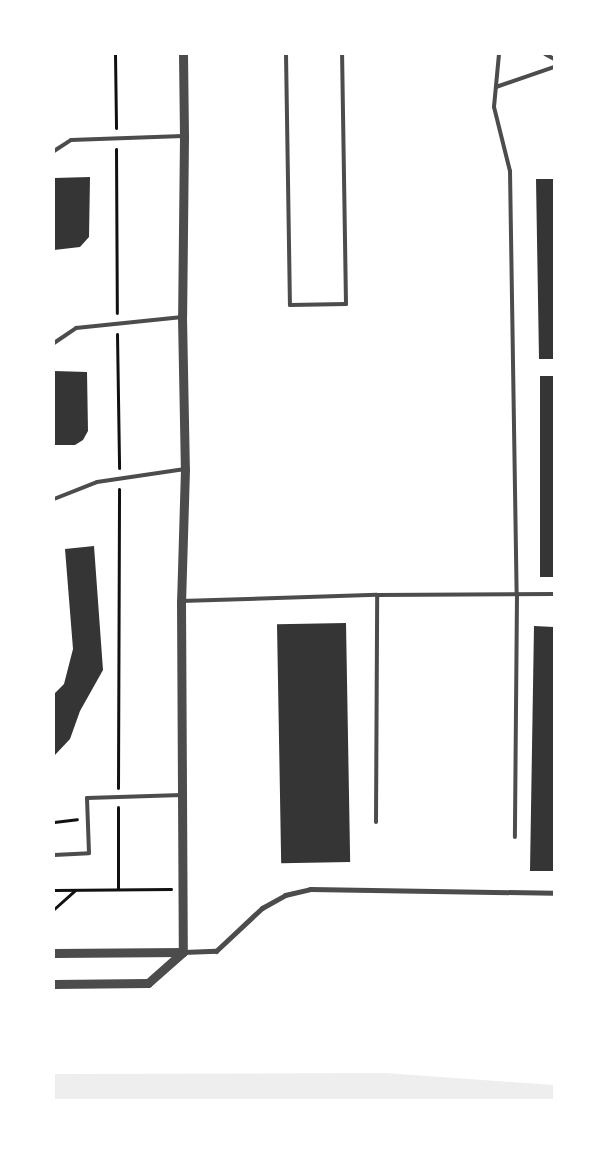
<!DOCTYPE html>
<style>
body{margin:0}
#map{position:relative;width:608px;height:1154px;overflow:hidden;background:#fff;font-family:Ubuntu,sans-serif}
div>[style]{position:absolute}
.green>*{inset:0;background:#eee}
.building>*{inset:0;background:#353535;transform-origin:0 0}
.path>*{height:3px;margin:-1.5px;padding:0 1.5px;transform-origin:1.5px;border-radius:1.5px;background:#111}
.service>*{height:4px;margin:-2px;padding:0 2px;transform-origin:2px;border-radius:2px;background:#4c4c4c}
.minor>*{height:5px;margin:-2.5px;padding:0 2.5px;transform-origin:2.5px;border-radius:2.5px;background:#4c4c4c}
.tertiary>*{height:9px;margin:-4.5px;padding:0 4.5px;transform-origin:4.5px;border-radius:4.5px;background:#4c4c4c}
span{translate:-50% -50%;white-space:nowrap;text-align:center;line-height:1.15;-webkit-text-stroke:4px #fff;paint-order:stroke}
.frame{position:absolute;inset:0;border:55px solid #fff;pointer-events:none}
</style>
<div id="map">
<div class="green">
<div style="clip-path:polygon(385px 1073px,554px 1085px,554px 1100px,54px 1100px,54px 1074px)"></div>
</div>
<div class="building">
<div style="clip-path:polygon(90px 177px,89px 237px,80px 247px,54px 250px,54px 178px)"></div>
<div style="clip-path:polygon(536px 179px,554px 179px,554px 359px,539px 359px)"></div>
<div style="clip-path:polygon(54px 371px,87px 372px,88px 431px,83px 440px,75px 445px,54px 445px)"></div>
<div style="left:540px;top:376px;width:14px;height:201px"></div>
<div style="clip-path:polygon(94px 546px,103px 670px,80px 711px,70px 739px,54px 756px,54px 694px,64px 684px,73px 649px,65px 549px)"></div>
<div style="left:346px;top:623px;width:239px;height:69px;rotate:89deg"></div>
<div style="clip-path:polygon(534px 626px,554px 627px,554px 871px,530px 871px)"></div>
</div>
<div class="path">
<div style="left:115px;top:54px;width:74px;rotate:89.2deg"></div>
<div style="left:116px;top:149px;width:164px;rotate:89.7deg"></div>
<div style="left:117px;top:334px;width:134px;rotate:89.1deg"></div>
<div style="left:118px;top:788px;width:299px;rotate:-89.8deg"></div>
<div style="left:54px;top:822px;width:23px;rotate:-7deg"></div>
<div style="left:118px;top:888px;width:81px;rotate:-90deg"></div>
<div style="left:54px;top:890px;width:117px;rotate:-0.5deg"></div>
<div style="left:54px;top:909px;width:28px;rotate:-42deg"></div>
</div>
<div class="service">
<div style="left:286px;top:54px;width:251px;rotate:89.1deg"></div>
<div style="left:290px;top:305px;width:56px;rotate:-1deg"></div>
<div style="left:346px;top:304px;width:250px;rotate:-90.9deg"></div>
<div style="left:499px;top:54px;width:53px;rotate:95.4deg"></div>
<div style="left:494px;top:107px;width:66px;rotate:76deg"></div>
<div style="left:510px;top:171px;width:424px;rotate:89.1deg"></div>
<div style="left:517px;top:595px;width:242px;rotate:90.5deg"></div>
<div style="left:545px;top:54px;width:10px;rotate:29deg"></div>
<div style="left:496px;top:87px;width:61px;rotate:-19deg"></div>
<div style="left:54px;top:151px;width:20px;rotate:-33deg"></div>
<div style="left:71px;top:140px;width:112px;rotate:-2deg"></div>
<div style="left:54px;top:343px;width:27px;rotate:-34deg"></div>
<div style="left:76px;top:328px;width:107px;rotate:-5.9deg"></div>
<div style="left:54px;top:499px;width:46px;rotate:-21.6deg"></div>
<div style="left:97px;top:482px;width:89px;rotate:-8.4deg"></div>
<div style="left:181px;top:601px;width:196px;rotate:-1.8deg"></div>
<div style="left:377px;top:595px;width:177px;rotate:-0.3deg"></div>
<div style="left:376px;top:822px;width:227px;rotate:-89.7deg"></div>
<div style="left:54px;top:855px;width:35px;rotate:-3deg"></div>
<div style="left:89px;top:853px;width:55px;rotate:-92.1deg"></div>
<div style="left:87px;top:798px;width:95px;rotate:-1.8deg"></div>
</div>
<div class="minor">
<div style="left:183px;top:952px;width:33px;rotate:-2deg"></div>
<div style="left:216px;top:951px;width:63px;rotate:-43.1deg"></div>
<div style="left:262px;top:908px;width:26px;rotate:-29deg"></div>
<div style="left:285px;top:895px;width:26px;rotate:-13deg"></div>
<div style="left:310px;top:889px;width:244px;rotate:0.9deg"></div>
</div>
<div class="tertiary">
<div style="left:183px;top:54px;width:82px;rotate:89.3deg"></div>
<div style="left:184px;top:136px;width:181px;rotate:90.6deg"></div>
<div style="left:182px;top:317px;width:152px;rotate:88.9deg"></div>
<div style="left:185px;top:469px;width:132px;rotate:91.7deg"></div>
<div style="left:181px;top:601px;width:351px;rotate:89.7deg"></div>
<div style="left:54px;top:953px;width:129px;rotate:-0.4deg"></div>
<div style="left:54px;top:984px;width:94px;rotate:-0.6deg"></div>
<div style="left:148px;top:983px;width:47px;rotate:-41.5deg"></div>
</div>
<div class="frame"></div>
</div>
